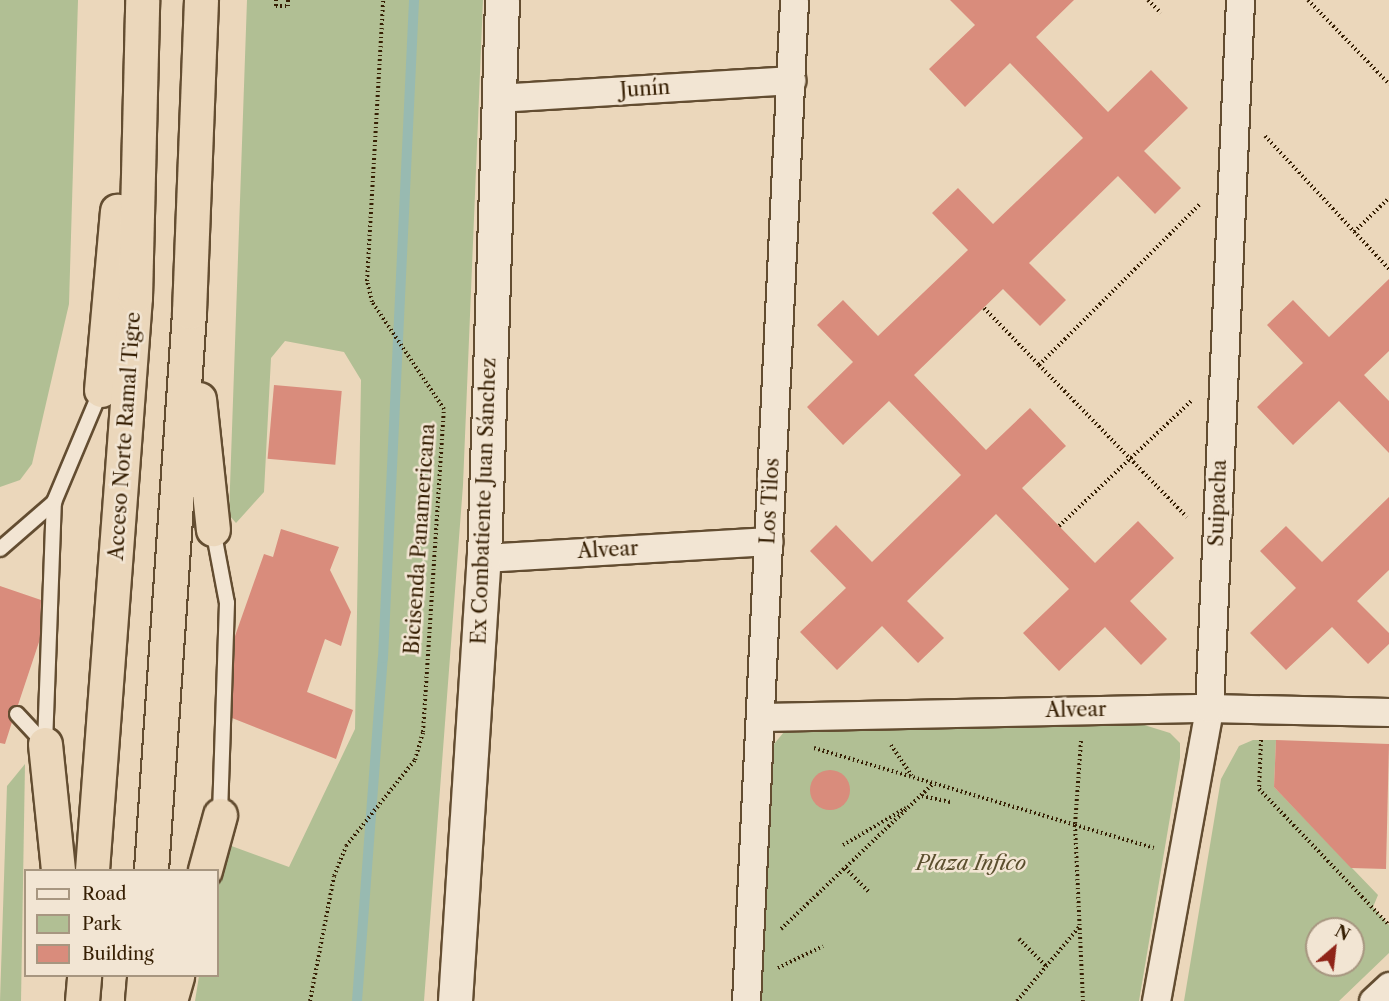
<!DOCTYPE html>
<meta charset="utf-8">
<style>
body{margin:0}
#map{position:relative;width:1389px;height:1001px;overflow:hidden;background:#ebd7bb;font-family:"Libre Caslon Text",serif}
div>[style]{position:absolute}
.green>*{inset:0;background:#b1bf94}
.stream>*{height:10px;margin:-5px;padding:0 5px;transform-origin:5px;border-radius:5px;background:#98bab1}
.building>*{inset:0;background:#d98c7c;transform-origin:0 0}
.round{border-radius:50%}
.path>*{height:4px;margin-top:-2px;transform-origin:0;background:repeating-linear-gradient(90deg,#361f03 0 1.5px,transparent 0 4.5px)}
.roads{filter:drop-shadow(2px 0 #634d31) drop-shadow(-2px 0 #634d31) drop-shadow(0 2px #634d31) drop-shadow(0 -2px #634d31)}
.lane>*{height:14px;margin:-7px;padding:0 7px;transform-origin:7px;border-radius:7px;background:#f2e5d3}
.street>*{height:27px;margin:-13.5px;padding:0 13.5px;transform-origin:13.5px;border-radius:13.5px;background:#f2e5d3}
.secondary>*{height:33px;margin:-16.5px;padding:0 16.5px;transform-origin:16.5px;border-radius:16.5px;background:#f2e5d3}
.highway>*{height:33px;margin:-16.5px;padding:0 16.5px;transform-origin:16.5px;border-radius:16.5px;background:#ebd7bb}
span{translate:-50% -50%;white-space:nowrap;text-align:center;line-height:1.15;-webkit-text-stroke:5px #f2e5d3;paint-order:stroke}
.street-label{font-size:20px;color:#361f03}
.park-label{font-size:20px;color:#5b4f2e;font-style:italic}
.legend{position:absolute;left:24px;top:869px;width:195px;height:108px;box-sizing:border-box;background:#f2e5d3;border:2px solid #a79680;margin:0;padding:8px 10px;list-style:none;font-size:18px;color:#361f03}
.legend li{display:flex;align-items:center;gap:12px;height:30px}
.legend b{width:30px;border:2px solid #a79680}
.north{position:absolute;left:1305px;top:917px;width:60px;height:60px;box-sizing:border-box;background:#f2e5d3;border:2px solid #a79680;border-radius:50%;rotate:28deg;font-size:16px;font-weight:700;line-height:24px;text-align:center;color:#361f03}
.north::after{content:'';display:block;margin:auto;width:21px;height:27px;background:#8f2418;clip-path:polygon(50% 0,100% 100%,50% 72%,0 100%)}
</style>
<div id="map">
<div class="green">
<div style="clip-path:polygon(0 0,78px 0,69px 304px,32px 464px,20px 480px,0 487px)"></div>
<div style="clip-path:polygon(247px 0,483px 0,463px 485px,424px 1001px,195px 1001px,199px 976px,218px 976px,218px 875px,226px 844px,289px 867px,355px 729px,361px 380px,344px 352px,285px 341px,271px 358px,264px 492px,236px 523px,229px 515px)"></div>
<div style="clip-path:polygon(1141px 724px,1170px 733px,1180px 743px,1180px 758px,1139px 1001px,761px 1001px,774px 744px,789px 726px)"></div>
<div style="clip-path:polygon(evenodd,1253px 740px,1276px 740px,1274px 787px,1378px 895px,1373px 907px,1389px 925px,1389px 953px,1339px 1001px,1184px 1001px,1221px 779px,1239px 746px,1253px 740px,1317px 929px,1353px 929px,1353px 965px,1317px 965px,1317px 929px)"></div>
<div style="clip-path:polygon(25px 764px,21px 1001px,0 1001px,7px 786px)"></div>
</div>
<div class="stream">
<div style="left:357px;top:1001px;width:344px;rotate:-85.7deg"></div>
<div style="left:383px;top:658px;width:659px;rotate:-87.3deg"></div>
</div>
<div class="building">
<div style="clip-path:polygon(950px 0,1074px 0,1036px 37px,1108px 112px,1151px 70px,1188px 108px,1144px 151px,1181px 188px,1155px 214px,1118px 176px,1029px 263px,1066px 300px,1040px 326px,1003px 289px,914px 375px,986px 450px,1030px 408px,1066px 446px,1022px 488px,1095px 563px,1138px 521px,1174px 558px,1130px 601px,1167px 639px,1141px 665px,1105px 627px,1059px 671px,1023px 633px,1069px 589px,996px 514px,907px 601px,944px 638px,918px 663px,882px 626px,837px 670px,800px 632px,846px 588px,810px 551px,836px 525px,872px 562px,961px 475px,889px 401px,843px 445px,807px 407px,853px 362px,817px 325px,843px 300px,878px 336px,968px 250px,932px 213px,958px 188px,993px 224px,1083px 138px,1010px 63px,965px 107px,929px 69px,975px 25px)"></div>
<div style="clip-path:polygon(1389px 279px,1389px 351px,1364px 375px,1389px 401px,1389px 453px,1339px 401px,1293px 445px,1257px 407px,1303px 363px,1267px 325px,1293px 300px,1329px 337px)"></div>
<div style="left:274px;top:385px;width:68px;height:74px;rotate:5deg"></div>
<div style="clip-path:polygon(1389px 497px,1389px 570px,1357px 601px,1389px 633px,1389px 644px,1368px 664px,1332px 627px,1286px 670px,1250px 633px,1296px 588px,1260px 551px,1286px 526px,1322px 562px)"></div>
<div style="clip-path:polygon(281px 529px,339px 547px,330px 570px,351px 612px,341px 646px,325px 639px,307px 692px,353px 710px,336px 759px,232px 718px,235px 636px,264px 554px,273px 557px)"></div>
<div style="clip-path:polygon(0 586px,41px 600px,40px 639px,18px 705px,9px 711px,12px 722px,5px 744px,0 743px)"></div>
<div style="clip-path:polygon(1276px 740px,1389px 744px,1386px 869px,1351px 868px,1274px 787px)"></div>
<div class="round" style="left:810px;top:770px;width:40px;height:40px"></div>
</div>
<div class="path">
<div style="left:276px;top:0;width:6px;rotate:90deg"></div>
<div style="left:276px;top:6px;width:12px"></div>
<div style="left:288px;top:6px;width:6px;rotate:-90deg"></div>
<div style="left:1148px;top:0;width:18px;rotate:45deg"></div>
<div style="left:1308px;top:0;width:117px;rotate:46deg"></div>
<div style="left:1265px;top:136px;width:182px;rotate:47deg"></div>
<div style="left:1354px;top:232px;width:49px;rotate:-44.2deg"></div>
<div style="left:984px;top:308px;width:79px;rotate:46deg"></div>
<div style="left:1039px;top:365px;width:228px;rotate:-45deg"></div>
<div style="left:1039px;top:365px;width:212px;rotate:45.8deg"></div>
<div style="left:1059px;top:526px;width:182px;rotate:-43.4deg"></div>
<div style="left:1261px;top:740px;width:49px;rotate:92.3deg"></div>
<div style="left:1259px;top:789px;width:188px;rotate:46.3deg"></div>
<div style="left:1081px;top:741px;width:84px;rotate:94.1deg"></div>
<div style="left:1075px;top:825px;width:82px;rotate:16.2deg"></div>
<div style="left:891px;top:745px;width:37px;rotate:56deg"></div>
<div style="left:814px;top:748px;width:272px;rotate:16.4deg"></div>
<div style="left:1075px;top:825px;width:176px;rotate:87.4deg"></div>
<div style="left:922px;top:796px;width:30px;rotate:12deg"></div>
<div style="left:843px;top:845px;width:73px;rotate:-30.4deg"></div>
<div style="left:845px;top:868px;width:35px;rotate:45deg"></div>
<div style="left:781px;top:929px;width:211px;rotate:-43.7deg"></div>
<div style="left:1019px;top:939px;width:38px;rotate:45deg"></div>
<div style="left:778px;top:968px;width:50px;rotate:-26.1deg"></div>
<div style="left:310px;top:1001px;width:127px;rotate:-79.1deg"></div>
<div style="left:334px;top:876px;width:32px;rotate:-68deg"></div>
<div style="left:346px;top:846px;width:110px;rotate:-51.3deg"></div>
<div style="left:415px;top:760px;width:29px;rotate:-74deg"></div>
<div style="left:423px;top:732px;width:324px;rotate:-86.3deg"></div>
<div style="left:444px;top:409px;width:129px;rotate:-123.9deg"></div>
<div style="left:372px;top:302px;width:22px;rotate:-103deg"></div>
<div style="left:367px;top:281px;width:281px;rotate:-86.7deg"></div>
<div style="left:1017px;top:1001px;width:98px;rotate:-50deg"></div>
</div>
<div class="roads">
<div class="lane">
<div style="left:213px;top:529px;width:75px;rotate:79.3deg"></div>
<div style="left:227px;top:603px;width:212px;rotate:91.9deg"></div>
<div style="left:0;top:549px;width:72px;rotate:-41deg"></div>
<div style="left:17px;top:714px;width:41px;rotate:47deg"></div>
<div style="left:45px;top:744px;width:242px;rotate:-87.9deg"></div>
<div style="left:54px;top:502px;width:121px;rotate:-67.2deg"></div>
</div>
<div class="street">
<div style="left:498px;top:98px;width:294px;rotate:-3.5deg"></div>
<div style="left:484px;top:558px;width:285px;rotate:-3.4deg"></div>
<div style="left:763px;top:717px;width:446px;rotate:-1.2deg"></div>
<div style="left:1209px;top:708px;width:180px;rotate:1.3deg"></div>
<div style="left:746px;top:1001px;width:1002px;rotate:-87.25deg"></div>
<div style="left:1156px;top:1001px;width:298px;rotate:-79.7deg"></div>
<div style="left:1209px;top:708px;width:709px;rotate:-87.49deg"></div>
<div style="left:1373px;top:1001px;width:22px;rotate:-43deg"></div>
</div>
<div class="secondary">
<div style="left:455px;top:1001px;width:444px;rotate:-86.3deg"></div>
<div style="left:484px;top:558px;width:558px;rotate:-88.15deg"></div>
</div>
<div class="highway">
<div style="left:101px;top:390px;width:180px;rotate:-84.9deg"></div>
<div style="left:199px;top:399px;width:131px;rotate:83.9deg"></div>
<div style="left:45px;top:744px;width:127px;rotate:84.1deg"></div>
<div style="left:92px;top:870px;width:575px;rotate:-85.71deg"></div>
<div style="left:135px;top:297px;width:297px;rotate:-88.6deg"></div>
<div style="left:151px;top:870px;width:559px;rotate:-86.1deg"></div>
<div style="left:189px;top:312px;width:312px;rotate:-87.8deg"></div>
<div style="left:205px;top:870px;width:57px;rotate:-74.7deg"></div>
<div style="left:82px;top:1001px;width:25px;rotate:-85deg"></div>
<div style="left:142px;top:1001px;width:25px;rotate:-85deg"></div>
<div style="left:170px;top:1001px;width:26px;rotate:-74deg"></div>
</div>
</div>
<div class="street-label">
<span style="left:645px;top:89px;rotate:-4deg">Junín</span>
<span style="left:125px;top:436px;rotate:-86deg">Acceso Norte Ramal Tigre</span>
<span style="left:484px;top:501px;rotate:-88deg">Ex Combatiente Juan Sánchez</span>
<span style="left:770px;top:501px;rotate:-87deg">Los Tilos</span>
<span style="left:1218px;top:503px;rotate:-88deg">Suipacha</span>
<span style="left:420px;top:539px;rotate:-86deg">Bicisenda Panamericana</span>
<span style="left:608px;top:550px;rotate:-3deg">Alvear</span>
<span style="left:1076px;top:710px;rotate:-1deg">Alvear</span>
</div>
<div class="park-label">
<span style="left:971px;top:863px">Plaza Infico</span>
</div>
<ul class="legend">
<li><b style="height:8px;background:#f2e5d3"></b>Road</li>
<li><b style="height:16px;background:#b1bf94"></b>Park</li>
<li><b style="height:16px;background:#d98c7c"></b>Building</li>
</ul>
<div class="north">N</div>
</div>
